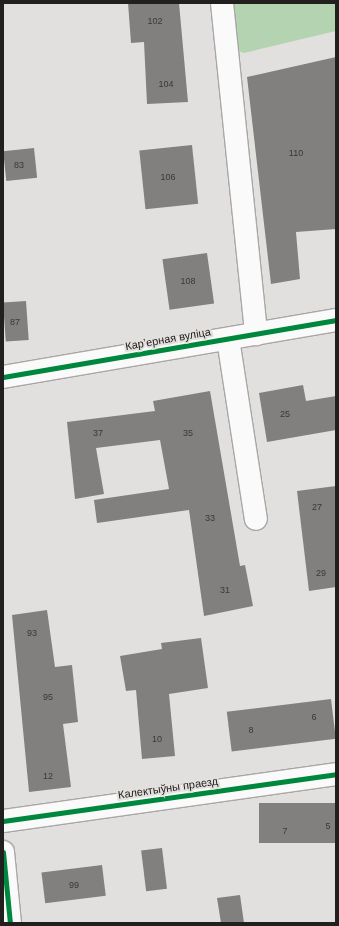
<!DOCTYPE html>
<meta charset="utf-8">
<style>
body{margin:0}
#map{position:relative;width:339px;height:926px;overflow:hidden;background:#e2e0de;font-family:Arial,sans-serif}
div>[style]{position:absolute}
.green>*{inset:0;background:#b4d4b1}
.building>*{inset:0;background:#81807f;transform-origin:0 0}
.roads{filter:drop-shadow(1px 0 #a8a7a5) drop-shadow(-1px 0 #a8a7a5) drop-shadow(0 1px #a8a7a5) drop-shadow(0 -1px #a8a7a5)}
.minor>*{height:22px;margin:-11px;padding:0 11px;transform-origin:11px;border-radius:11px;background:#fbfafa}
.cycleway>*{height:5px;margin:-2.5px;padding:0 2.5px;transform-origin:2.5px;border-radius:2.5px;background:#00873e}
span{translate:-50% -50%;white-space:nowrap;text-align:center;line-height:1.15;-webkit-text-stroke:4px #e3e0dd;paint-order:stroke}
.number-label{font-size:9px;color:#3a3837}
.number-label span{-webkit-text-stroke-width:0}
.street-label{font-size:11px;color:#22201f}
.frame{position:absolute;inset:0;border:4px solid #22201f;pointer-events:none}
</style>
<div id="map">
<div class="green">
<div style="clip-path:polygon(229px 3px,336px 3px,336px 31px,244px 53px,235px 50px)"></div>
</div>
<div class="building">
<div style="clip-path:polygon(128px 3px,179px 3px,188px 102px,147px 104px,144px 42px,131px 43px)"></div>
<div style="clip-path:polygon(336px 57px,336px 229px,296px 232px,300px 279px,271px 284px,247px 77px)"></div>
<div style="left:192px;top:145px;width:59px;height:53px;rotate:84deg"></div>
<div style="left:34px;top:148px;width:30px;height:31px;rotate:84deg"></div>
<div style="left:207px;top:253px;width:51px;height:45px;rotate:82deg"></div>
<div style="left:26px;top:301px;width:39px;height:23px;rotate:86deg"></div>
<div style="clip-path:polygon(303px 385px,306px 401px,336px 396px,336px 430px,267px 442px,259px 393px)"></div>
<div style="clip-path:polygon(210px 391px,240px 566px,245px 565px,253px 606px,204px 616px,189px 510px,97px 523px,94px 500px,169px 489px,160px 440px,96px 448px,104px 494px,75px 499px,67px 422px,155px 411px,153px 401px)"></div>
<div style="clip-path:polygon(336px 486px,336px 587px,309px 591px,297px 491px)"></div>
<div style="clip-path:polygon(47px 610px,55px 667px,72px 665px,78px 722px,63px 724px,71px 787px,29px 792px,12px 615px)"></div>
<div style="clip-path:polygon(201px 638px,208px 688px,169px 694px,175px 756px,142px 759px,136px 690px,126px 691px,120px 656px,162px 649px,161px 643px)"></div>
<div style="left:331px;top:699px;width:40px;height:105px;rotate:83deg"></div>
<div style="left:336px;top:803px;width:40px;height:77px;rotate:90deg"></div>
<div style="left:162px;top:848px;width:41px;height:21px;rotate:83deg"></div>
<div style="left:102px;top:865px;width:31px;height:61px;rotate:83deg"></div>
<div style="clip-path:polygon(240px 895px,244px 923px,221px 923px,217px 898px)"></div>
</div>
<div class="roads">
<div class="minor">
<div style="left:222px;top:3px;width:333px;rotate:84.1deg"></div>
<div style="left:228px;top:339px;width:182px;rotate:81.2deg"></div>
<div style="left:3px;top:377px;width:338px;rotate:-9.7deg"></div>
<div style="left:3px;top:821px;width:336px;rotate:-8deg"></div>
<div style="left:3px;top:852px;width:71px;rotate:84.4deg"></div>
</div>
</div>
<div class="cycleway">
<div style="left:3px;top:377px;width:338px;rotate:-9.7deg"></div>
<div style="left:3px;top:821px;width:336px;rotate:-8deg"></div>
<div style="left:3px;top:852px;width:71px;rotate:84.4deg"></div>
</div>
<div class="number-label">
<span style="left:155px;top:21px">102</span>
<span style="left:166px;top:84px">104</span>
<span style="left:296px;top:153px">110</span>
<span style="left:19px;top:165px">83</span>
<span style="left:168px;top:177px">106</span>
<span style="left:188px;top:281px">108</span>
<span style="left:15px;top:322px">87</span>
<span style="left:285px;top:414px">25</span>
<span style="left:98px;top:433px">37</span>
<span style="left:188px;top:433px">35</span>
<span style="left:317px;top:507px">27</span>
<span style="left:210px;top:518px">33</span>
<span style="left:321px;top:573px">29</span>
<span style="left:225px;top:590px">31</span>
<span style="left:32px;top:633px">93</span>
<span style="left:48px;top:697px">95</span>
<span style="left:314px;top:717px">6</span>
<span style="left:251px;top:730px">8</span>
<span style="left:157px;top:739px">10</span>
<span style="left:48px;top:776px">12</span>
<span style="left:328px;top:826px">5</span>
<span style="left:285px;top:831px">7</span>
<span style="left:74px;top:885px">99</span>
</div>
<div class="street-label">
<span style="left:168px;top:339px;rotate:-10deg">Карʼерная вуліца</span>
<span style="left:168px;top:788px;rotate:-8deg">Калектыўны праезд</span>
</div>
<div class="frame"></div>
</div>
